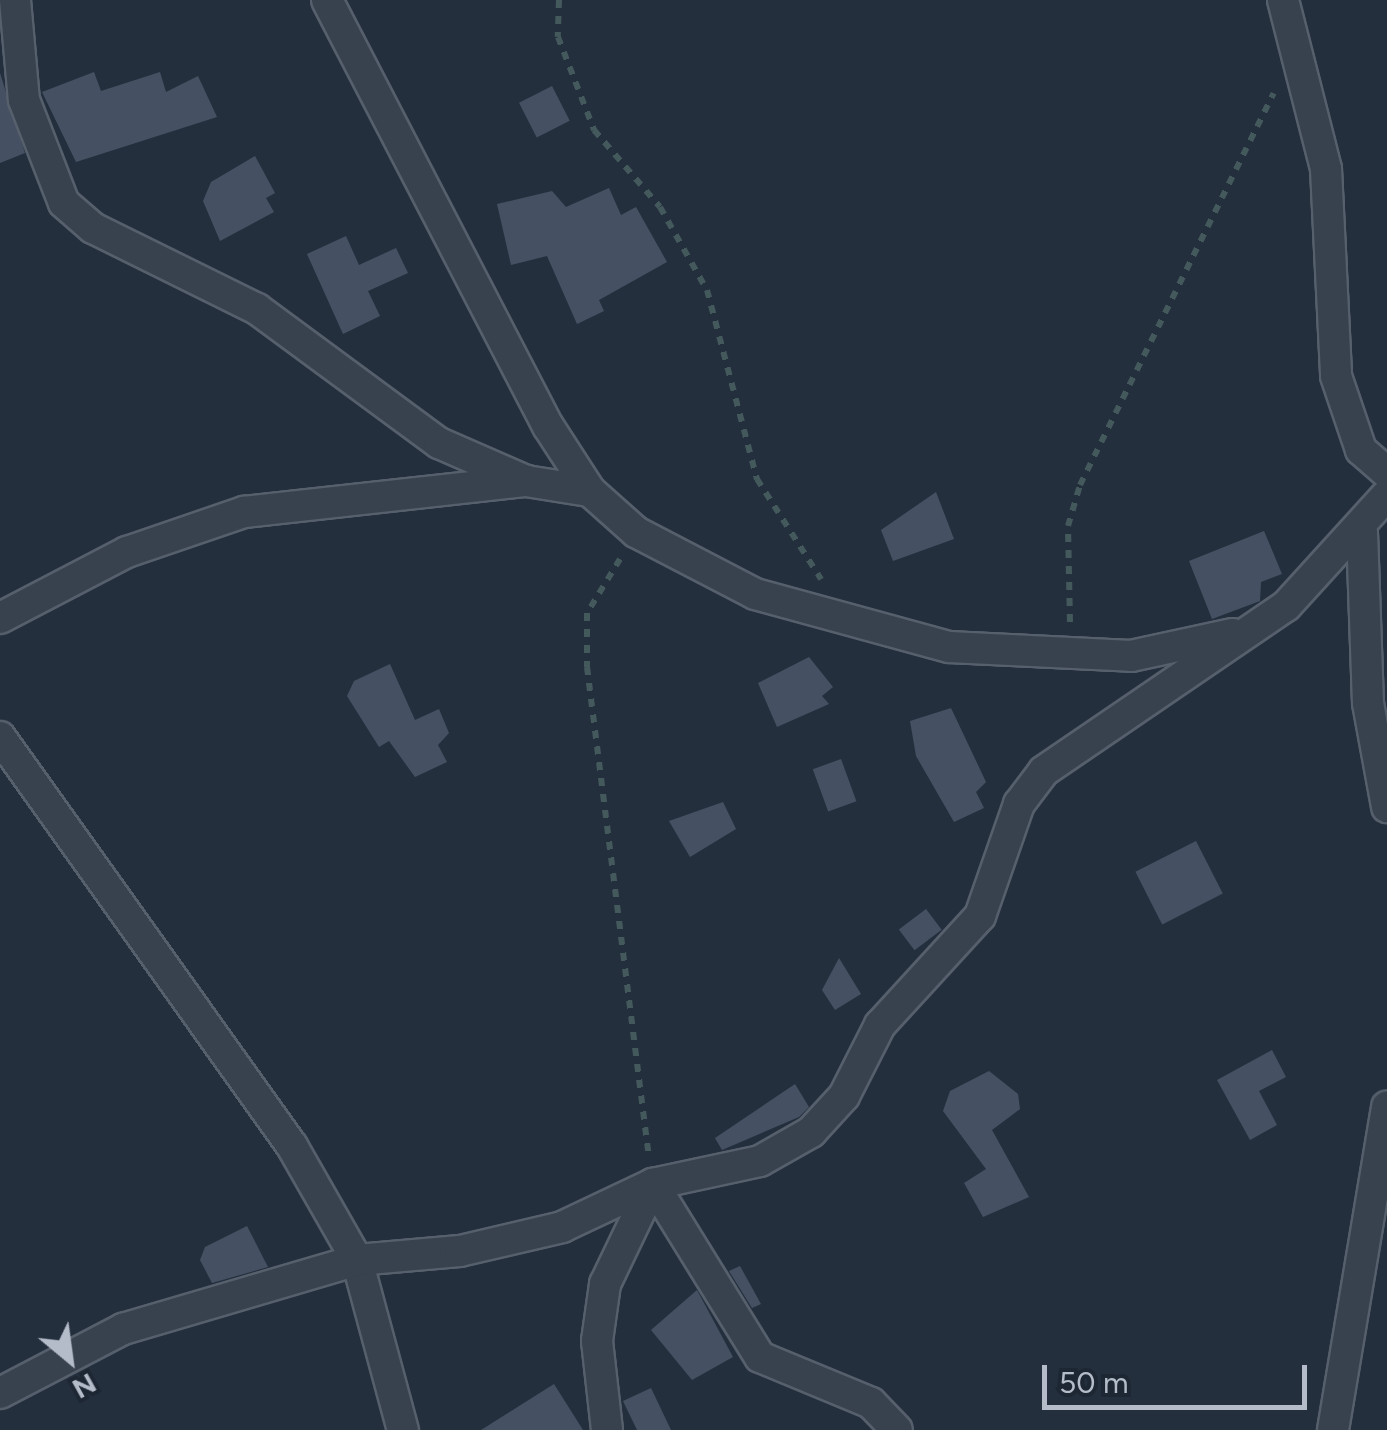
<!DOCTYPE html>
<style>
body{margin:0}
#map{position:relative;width:1387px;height:1430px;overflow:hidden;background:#242f3e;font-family:Figtree,sans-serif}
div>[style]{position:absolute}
.building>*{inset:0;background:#455162;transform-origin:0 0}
.path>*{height:6px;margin-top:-3px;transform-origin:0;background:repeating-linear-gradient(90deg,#44595c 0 8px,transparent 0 16px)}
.roads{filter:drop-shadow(2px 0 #565f6c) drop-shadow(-2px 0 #565f6c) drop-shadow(0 2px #565f6c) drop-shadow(0 -2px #565f6c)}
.minor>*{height:30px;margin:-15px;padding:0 15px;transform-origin:15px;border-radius:15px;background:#38414e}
span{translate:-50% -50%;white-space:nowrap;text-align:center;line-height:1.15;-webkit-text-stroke:8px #1d2633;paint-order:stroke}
.north{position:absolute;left:20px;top:1310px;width:100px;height:100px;-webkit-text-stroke:8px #1d2633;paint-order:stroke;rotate:151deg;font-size:28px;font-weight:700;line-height:40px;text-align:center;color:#b4bcc9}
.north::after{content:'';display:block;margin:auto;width:35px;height:45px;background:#b4bcc9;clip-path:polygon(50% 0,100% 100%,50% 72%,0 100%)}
.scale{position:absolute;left:1042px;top:1365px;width:265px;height:45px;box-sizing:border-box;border:5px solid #b4bcc9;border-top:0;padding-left:12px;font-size:30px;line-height:35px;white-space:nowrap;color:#b4bcc9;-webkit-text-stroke:8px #1d2633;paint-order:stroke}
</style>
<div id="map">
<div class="building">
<div style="clip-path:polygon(94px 72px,101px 91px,160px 72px,166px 92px,198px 76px,217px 117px,76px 162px,42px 92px)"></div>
<div style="clip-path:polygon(0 73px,25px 153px,0 163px)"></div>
<div style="left:552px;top:86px;width:39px;height:37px;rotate:63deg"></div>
<div style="clip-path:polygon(255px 156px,275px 193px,266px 198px,274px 212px,220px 241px,203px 201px,211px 182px)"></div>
<div style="clip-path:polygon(609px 188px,621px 215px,636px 207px,667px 262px,599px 300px,604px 311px,577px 324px,547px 256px,511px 265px,497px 204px,552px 191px,566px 207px)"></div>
<div style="clip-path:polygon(346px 236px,359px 265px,396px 248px,408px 273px,368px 291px,380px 316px,343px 334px,307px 254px)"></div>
<div style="clip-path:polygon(936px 492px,954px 539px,893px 561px,881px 530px)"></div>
<div style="clip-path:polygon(1264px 531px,1282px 574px,1261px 582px,1260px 601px,1212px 619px,1189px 561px)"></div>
<div style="clip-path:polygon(809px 657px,833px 687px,822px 696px,829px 704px,777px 727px,758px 683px)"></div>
<div style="clip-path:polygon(390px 664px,415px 720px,439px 709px,449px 733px,438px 745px,447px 762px,415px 777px,389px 741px,379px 747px,347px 696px,354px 681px)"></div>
<div style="clip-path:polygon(951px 708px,986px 782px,976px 792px,984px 808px,954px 822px,916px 756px,910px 721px)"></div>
<div style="left:841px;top:759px;width:45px;height:30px;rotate:70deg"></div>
<div style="clip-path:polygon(723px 802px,736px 829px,690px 857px,669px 821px)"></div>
<div style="left:1196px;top:841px;width:59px;height:68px;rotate:63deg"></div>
<div style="left:926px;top:909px;width:26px;height:34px;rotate:53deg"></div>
<div style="clip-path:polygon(839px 958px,861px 994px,835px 1010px,822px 990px)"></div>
<div style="clip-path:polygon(1272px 1050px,1286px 1077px,1259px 1091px,1277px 1125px,1250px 1140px,1217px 1080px)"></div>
<div style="clip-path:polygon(989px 1071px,1018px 1094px,1020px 1109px,992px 1130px,1029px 1197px,983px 1217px,964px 1183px,986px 1169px,943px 1111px,950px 1091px)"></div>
<div style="clip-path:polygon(795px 1084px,809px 1107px,799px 1117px,722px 1150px,715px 1138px)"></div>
<div style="clip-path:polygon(247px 1226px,268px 1267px,212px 1283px,200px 1260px,205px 1247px)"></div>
<div style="clip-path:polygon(740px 1266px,761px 1304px,752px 1308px,729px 1271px)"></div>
<div style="clip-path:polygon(697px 1290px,733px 1357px,692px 1380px,651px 1330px)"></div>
<div style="clip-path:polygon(554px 1384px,583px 1430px,481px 1430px)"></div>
<div style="clip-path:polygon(651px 1388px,671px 1430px,637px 1430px,623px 1401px)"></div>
</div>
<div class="path">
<div style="left:559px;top:0;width:37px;rotate:92deg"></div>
<div style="left:558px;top:37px;width:100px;rotate:68.8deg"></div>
<div style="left:594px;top:130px;width:101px;rotate:49.4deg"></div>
<div style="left:660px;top:207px;width:95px;rotate:60.5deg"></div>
<div style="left:707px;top:290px;width:196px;rotate:75.2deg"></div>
<div style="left:757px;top:479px;width:119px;rotate:57.4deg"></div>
<div style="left:620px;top:559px;width:63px;rotate:121.4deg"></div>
<div style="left:587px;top:613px;width:54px;rotate:90deg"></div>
<div style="left:587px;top:667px;width:490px;rotate:82.8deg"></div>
<div style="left:1070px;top:622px;width:96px;rotate:-91.2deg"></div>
<div style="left:1068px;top:526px;width:43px;rotate:-73.7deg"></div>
<div style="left:1080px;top:485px;width:437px;rotate:-63.7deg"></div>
</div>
<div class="roads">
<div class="minor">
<div style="left:15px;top:0;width:100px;rotate:84.9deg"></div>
<div style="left:24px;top:100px;width:110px;rotate:68.8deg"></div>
<div style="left:64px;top:203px;width:38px;rotate:41deg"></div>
<div style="left:93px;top:228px;width:183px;rotate:26.3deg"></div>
<div style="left:257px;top:309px;width:226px;rotate:36.4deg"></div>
<div style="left:439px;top:443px;width:95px;rotate:23.6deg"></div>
<div style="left:327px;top:0;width:480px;rotate:62.6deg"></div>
<div style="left:548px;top:426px;width:77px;rotate:57.1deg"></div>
<div style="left:590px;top:491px;width:62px;rotate:41.7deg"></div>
<div style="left:636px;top:532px;width:134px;rotate:27.5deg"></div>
<div style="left:755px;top:594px;width:201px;rotate:15.3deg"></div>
<div style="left:949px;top:647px;width:182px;rotate:2.8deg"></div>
<div style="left:1131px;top:656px;width:104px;rotate:-12.2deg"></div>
<div style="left:1283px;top:0;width:174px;rotate:75.7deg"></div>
<div style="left:1326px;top:169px;width:207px;rotate:87.2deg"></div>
<div style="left:1336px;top:376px;width:78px;rotate:71.3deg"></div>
<div style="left:1361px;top:450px;width:35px;rotate:41deg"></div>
<div style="left:1362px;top:532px;width:171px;rotate:88deg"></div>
<div style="left:1368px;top:703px;width:106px;rotate:79.6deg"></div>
<div style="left:0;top:618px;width:143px;rotate:-27.5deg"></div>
<div style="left:127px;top:552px;width:124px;rotate:-18.9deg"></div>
<div style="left:244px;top:512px;width:284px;rotate:-6.3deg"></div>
<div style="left:526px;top:481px;width:65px;rotate:8.9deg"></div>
<div style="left:0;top:737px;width:503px;rotate:54.48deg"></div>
<div style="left:292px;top:1146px;width:131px;rotate:60.3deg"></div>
<div style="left:357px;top:1260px;width:176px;rotate:74.9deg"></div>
<div style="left:653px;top:1184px;width:203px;rotate:58.3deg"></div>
<div style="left:760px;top:1357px;width:120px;rotate:22.5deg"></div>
<div style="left:871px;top:1403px;width:37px;rotate:46deg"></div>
<div style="left:0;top:1393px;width:139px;rotate:-27.5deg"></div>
<div style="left:123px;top:1329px;width:244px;rotate:-16.4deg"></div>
<div style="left:357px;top:1260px;width:103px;rotate:-5deg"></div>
<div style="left:460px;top:1251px;width:105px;rotate:-13.2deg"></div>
<div style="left:562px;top:1227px;width:101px;rotate:-25.3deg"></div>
<div style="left:653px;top:1184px;width:109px;rotate:-12.1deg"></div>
<div style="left:760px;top:1161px;width:59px;rotate:-29.6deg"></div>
<div style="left:811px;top:1132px;width:49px;rotate:-47.5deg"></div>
<div style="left:844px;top:1096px;width:80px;rotate:-63.1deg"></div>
<div style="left:880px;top:1025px;width:148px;rotate:-47.5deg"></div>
<div style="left:980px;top:916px;width:119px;rotate:-70.8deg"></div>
<div style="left:1019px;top:804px;width:41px;rotate:-52.9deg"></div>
<div style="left:1044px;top:771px;width:293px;rotate:-34.3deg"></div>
<div style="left:1286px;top:606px;width:150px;rotate:-47.7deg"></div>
<div style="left:607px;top:1430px;width:90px;rotate:-96.4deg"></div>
<div style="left:597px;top:1341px;width:58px;rotate:-82deg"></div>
<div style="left:605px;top:1284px;width:111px;rotate:-64.4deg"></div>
<div style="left:1333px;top:1430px;width:328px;rotate:-80.5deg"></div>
</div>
</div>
<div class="north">N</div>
<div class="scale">50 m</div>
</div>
